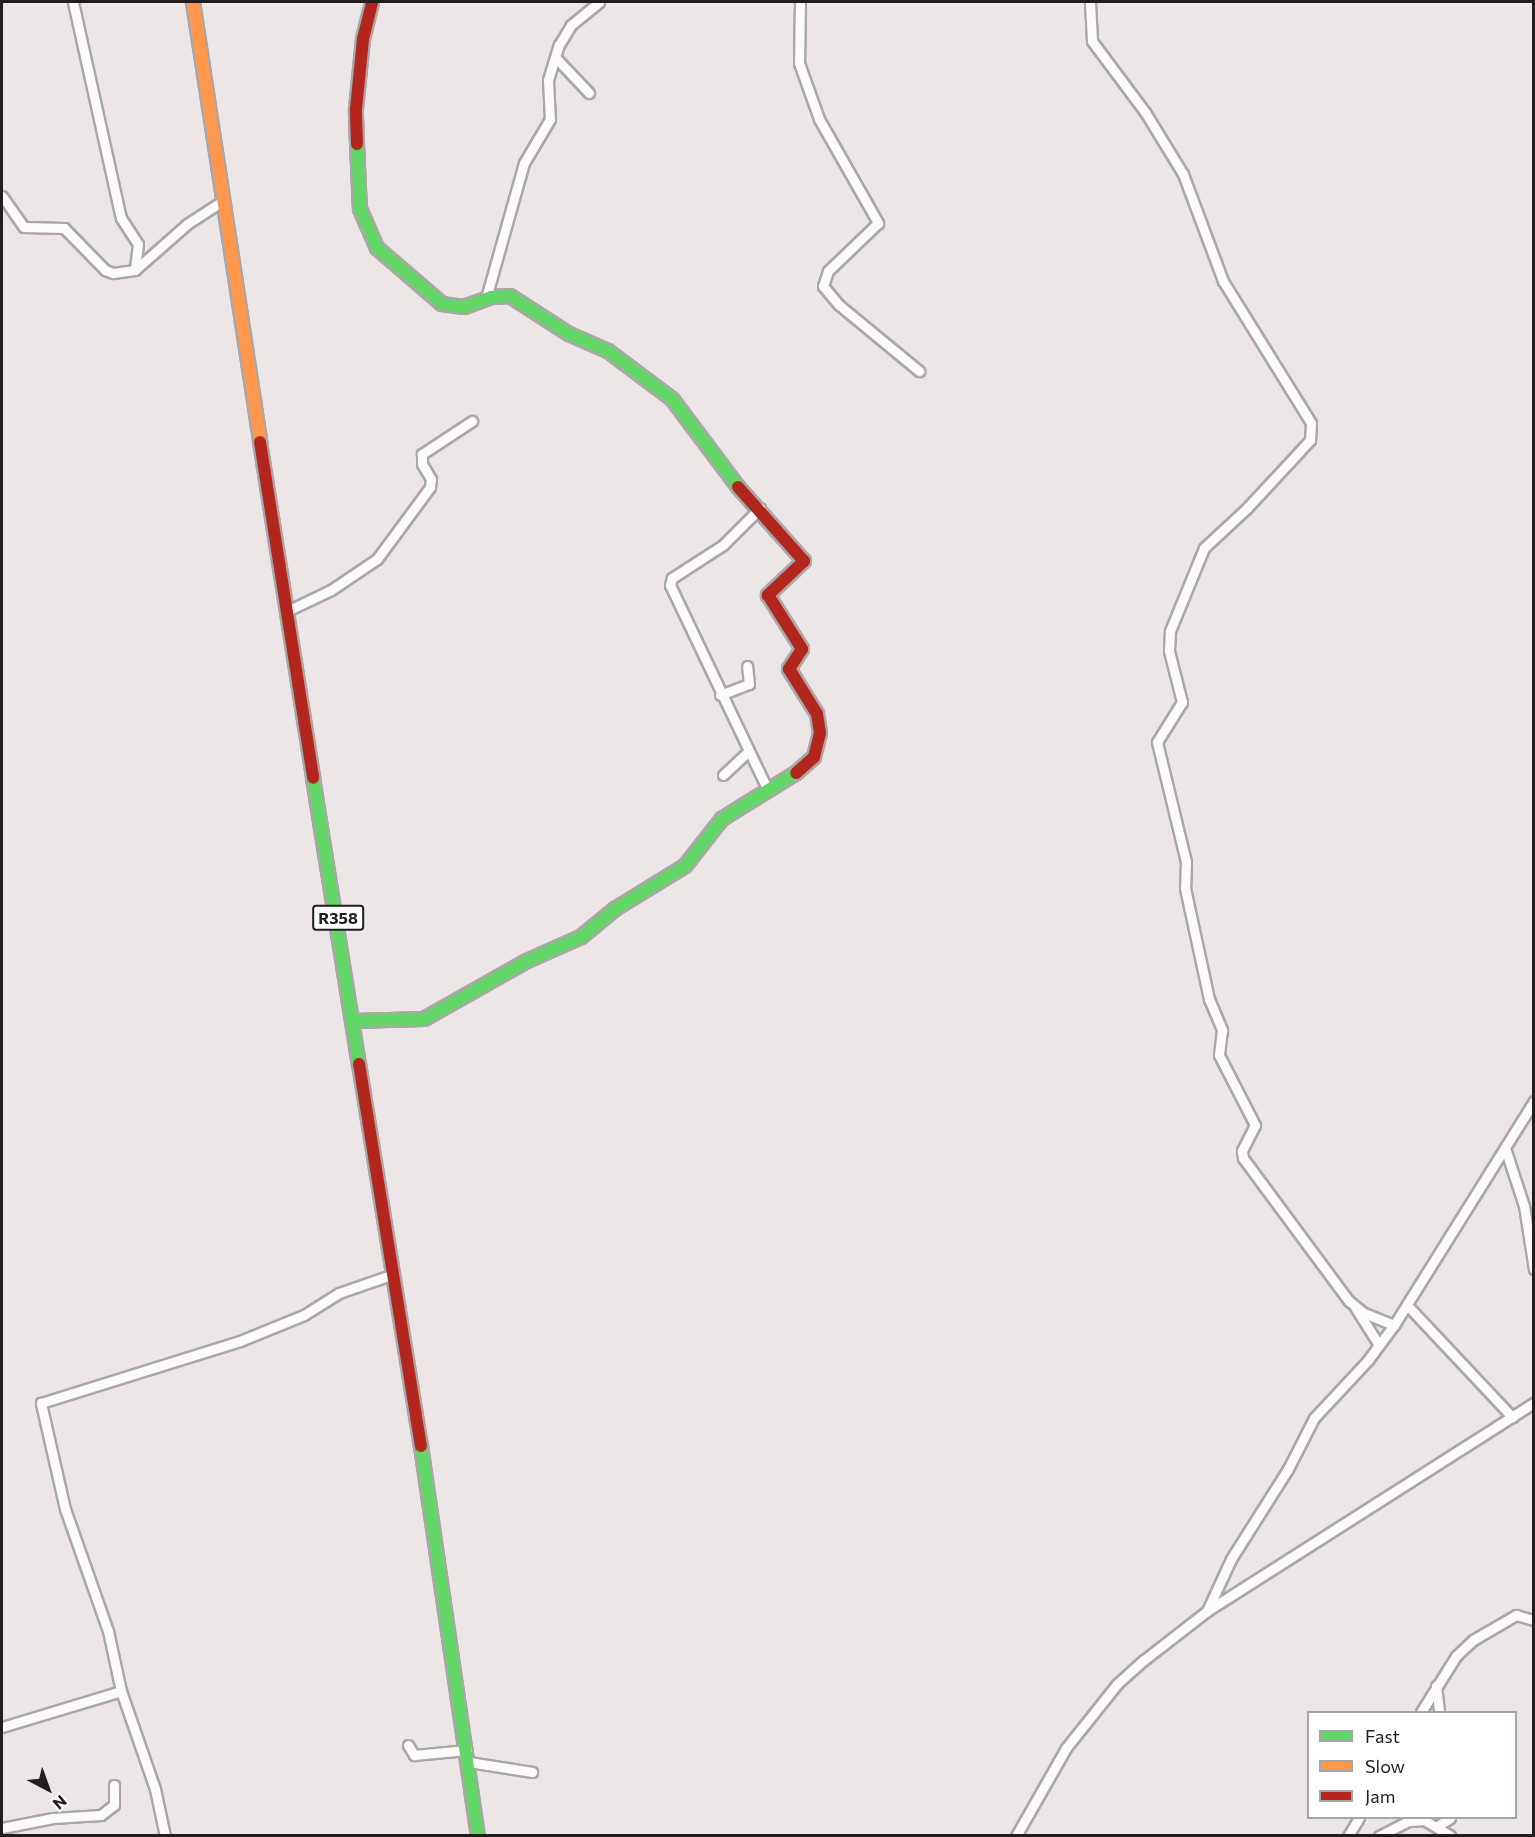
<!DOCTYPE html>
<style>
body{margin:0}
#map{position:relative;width:1535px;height:1837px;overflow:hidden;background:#ece7e6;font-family:Commissioner,sans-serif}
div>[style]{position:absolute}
.roads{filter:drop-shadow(2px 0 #aba7a6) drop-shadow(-2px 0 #aba7a6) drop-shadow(0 2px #aba7a6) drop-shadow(0 -2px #aba7a6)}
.street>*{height:9px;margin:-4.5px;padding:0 4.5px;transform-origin:4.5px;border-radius:4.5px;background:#fcfbfb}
.fast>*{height:12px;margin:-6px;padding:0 6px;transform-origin:6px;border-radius:6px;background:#63d668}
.slow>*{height:12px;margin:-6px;padding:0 6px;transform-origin:6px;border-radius:6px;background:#ff974d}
.jam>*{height:12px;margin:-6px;padding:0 6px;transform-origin:6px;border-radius:6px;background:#b3261e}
span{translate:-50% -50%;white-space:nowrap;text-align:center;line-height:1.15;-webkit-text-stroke:4.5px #fff;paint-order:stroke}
.shield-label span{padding:2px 4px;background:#fff;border:2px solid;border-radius:4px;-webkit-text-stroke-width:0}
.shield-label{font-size:16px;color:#211e1d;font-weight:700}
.frame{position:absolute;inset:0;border:3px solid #211e1d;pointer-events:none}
.legend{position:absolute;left:1307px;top:1711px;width:210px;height:108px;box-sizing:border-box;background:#fff;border:2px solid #a6a5a5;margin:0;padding:8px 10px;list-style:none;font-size:18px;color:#211e1d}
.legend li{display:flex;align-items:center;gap:12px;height:30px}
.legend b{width:30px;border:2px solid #a6a5a5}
.north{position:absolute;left:18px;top:1759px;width:60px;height:60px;-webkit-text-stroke:4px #fff;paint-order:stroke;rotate:139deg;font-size:16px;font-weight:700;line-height:24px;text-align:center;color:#211e1d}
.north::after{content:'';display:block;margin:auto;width:21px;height:27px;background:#211e1d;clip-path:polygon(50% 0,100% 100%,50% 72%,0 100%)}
</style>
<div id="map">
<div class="roads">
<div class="street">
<div style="left:73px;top:2px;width:221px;rotate:77.5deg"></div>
<div style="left:121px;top:218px;width:31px;rotate:57deg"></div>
<div style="left:138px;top:244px;width:26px;rotate:97deg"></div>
<div style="left:800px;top:2px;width:61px;rotate:90.9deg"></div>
<div style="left:799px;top:63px;width:59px;rotate:70.3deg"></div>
<div style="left:819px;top:119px;width:120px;rotate:60.4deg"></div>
<div style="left:878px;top:223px;width:69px;rotate:136.2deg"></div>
<div style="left:828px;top:271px;width:16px;rotate:108deg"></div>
<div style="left:823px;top:286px;width:25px;rotate:50deg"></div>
<div style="left:839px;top:305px;width:104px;rotate:39.5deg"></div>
<div style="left:1090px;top:2px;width:39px;rotate:87deg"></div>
<div style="left:1092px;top:41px;width:89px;rotate:53.3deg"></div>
<div style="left:1145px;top:112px;width:73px;rotate:58.5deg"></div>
<div style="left:1183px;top:174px;width:114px;rotate:69.5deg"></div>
<div style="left:1223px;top:281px;width:167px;rotate:58.2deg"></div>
<div style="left:1311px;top:423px;width:17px;rotate:93deg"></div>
<div style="left:1310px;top:440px;width:16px;rotate:133deg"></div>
<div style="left:1299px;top:452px;width:76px;rotate:132.9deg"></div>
<div style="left:1247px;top:508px;width:59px;rotate:137.1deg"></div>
<div style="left:1204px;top:548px;width:90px;rotate:112.3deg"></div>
<div style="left:1170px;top:631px;width:20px;rotate:93deg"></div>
<div style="left:1169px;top:651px;width:53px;rotate:75.7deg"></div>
<div style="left:1182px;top:702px;width:47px;rotate:122deg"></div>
<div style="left:1157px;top:742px;width:123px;rotate:76.4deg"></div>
<div style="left:1186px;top:862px;width:26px;rotate:92deg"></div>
<div style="left:1185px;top:888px;width:114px;rotate:77.8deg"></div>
<div style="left:1209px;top:999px;width:34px;rotate:67deg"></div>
<div style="left:1222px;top:1030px;width:25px;rotate:97deg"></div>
<div style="left:1219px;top:1055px;width:79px;rotate:62.8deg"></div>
<div style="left:1255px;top:1125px;width:29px;rotate:117deg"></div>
<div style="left:1242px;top:1151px;width:7px;rotate:82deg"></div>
<div style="left:1243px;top:1158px;width:178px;rotate:53.5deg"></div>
<div style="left:1349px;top:1301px;width:19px;rotate:39deg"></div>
<div style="left:1364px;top:1313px;width:32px;rotate:22deg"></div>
<div style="left:556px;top:58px;width:48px;rotate:46.7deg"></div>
<div style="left:2px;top:196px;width:38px;rotate:55deg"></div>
<div style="left:24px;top:227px;width:40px;rotate:1.4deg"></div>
<div style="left:64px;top:228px;width:59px;rotate:45.7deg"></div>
<div style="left:105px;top:270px;width:9px;rotate:21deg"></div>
<div style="left:113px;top:273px;width:22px;rotate:-8deg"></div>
<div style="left:135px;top:270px;width:69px;rotate:-41.5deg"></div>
<div style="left:187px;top:224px;width:40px;rotate:-32.9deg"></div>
<div style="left:486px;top:298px;width:140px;rotate:-74.3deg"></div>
<div style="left:524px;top:163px;width:51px;rotate:-59.4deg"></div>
<div style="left:550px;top:119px;width:39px;rotate:-93deg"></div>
<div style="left:548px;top:80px;width:37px;rotate:-73deg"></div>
<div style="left:559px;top:45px;width:23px;rotate:-59deg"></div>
<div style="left:571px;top:25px;width:36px;rotate:-39deg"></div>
<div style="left:760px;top:508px;width:52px;rotate:135deg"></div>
<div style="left:723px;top:545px;width:61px;rotate:147.1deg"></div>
<div style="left:672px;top:578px;width:7px;rotate:106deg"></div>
<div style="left:670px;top:585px;width:225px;rotate:64.5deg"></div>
<div style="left:287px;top:611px;width:49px;rotate:-25.5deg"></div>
<div style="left:331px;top:590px;width:55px;rotate:-34deg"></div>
<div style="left:377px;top:559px;width:89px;rotate:-53.6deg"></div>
<div style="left:430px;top:487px;width:8px;rotate:-83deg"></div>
<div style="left:431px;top:479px;width:17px;rotate:-121deg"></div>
<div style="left:422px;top:464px;width:10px;rotate:-90deg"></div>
<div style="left:422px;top:454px;width:60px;rotate:-33.4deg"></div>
<div style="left:720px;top:695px;width:31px;rotate:-21deg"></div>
<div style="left:749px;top:684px;width:18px;rotate:-96deg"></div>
<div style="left:723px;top:775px;width:34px;rotate:-43deg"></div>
<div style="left:1506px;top:1151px;width:58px;rotate:71.9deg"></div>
<div style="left:1524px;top:1206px;width:64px;rotate:81deg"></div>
<div style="left:1407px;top:1305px;width:154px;rotate:46.8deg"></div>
<div style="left:1355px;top:1307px;width:45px;rotate:57.7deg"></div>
<div style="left:1207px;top:1611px;width:57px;rotate:-65.2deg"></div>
<div style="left:1231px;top:1559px;width:107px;rotate:-57.7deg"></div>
<div style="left:1288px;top:1469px;width:57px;rotate:-63deg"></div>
<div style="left:1314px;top:1418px;width:79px;rotate:-47deg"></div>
<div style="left:1368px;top:1360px;width:44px;rotate:-53.4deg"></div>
<div style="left:1394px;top:1325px;width:264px;rotate:-58deg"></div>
<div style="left:1436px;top:1686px;width:26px;rotate:83deg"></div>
<div style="left:1421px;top:1712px;width:66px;rotate:-58deg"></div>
<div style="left:1456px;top:1656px;width:23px;rotate:-43deg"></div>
<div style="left:1473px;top:1640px;width:50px;rotate:-30.2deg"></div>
<div style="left:1516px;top:1615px;width:19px;rotate:16deg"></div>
<div style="left:2px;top:1727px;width:124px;rotate:-16.8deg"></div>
<div style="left:408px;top:1745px;width:12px;rotate:59deg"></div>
<div style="left:414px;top:1755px;width:53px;rotate:-5.4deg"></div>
<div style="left:469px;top:1762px;width:64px;rotate:9deg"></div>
<div style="left:1439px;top:1825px;width:13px;rotate:-32deg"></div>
<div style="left:2px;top:1828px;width:52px;rotate:-11.1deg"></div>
<div style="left:53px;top:1818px;width:48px;rotate:-3.6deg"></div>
<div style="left:101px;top:1815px;width:16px;rotate:-38deg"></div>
<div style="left:114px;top:1805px;width:20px;rotate:-90deg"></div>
<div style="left:165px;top:1836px;width:48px;rotate:-102deg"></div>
<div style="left:155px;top:1789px;width:104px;rotate:-109.1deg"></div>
<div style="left:121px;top:1691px;width:61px;rotate:-102.2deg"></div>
<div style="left:108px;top:1631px;width:129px;rotate:-109.4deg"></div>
<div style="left:65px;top:1509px;width:109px;rotate:-102.8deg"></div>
<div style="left:41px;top:1403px;width:208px;rotate:-17.3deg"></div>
<div style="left:240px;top:1341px;width:69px;rotate:-22.1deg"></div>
<div style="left:304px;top:1315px;width:41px;rotate:-32.2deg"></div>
<div style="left:339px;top:1293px;width:58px;rotate:-19.1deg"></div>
<div style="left:1016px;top:1836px;width:101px;rotate:-60.4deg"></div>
<div style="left:1066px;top:1748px;width:82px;rotate:-51.4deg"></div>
<div style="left:1117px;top:1684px;width:36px;rotate:-42deg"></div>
<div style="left:1144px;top:1660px;width:80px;rotate:-37.9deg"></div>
<div style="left:1207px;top:1611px;width:388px;rotate:-32.5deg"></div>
<div style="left:1348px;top:1836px;width:21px;rotate:-59deg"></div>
<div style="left:1379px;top:1836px;width:34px;rotate:-27deg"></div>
<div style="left:1409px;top:1821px;width:15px;rotate:-4deg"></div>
<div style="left:1424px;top:1820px;width:31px;rotate:31deg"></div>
</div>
<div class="fast">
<div style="left:357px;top:144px;width:65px;rotate:87.4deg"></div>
<div style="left:360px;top:209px;width:43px;rotate:66.4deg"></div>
<div style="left:377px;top:248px;width:86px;rotate:40.7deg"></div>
<div style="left:442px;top:304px;width:22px;rotate:8deg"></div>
<div style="left:464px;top:307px;width:29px;rotate:-20deg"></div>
<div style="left:491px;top:297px;width:19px;rotate:-3deg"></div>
<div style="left:510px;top:296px;width:70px;rotate:32.8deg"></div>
<div style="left:569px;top:334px;width:43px;rotate:23.6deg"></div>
<div style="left:608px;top:351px;width:80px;rotate:36.9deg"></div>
<div style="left:672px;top:399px;width:110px;rotate:53.1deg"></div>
<div style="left:313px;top:778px;width:290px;rotate:80.9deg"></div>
<div style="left:354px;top:1021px;width:70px;rotate:-1.6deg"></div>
<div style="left:424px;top:1019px;width:118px;rotate:-29.4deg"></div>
<div style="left:527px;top:961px;width:59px;rotate:-24deg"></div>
<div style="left:581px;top:937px;width:44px;rotate:-39.5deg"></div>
<div style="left:615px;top:909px;width:82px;rotate:-31.6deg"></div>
<div style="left:685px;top:866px;width:60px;rotate:-51.8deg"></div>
<div style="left:722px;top:819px;width:87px;rotate:-31.9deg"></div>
<div style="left:421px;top:1446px;width:394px;rotate:81.7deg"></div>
</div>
<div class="slow">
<div style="left:193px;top:2px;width:445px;rotate:81.3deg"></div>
</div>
<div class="jam">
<div style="left:357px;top:144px;width:35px;rotate:-92deg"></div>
<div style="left:356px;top:109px;width:70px;rotate:-84.3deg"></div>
<div style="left:363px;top:39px;width:38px;rotate:-76deg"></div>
<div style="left:260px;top:442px;width:340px;rotate:81deg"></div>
<div style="left:738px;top:487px;width:99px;rotate:48.3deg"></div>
<div style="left:804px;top:561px;width:50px;rotate:136.6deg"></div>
<div style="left:768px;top:595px;width:64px;rotate:57.8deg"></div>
<div style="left:802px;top:649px;width:24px;rotate:123deg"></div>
<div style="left:789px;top:669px;width:53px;rotate:58.1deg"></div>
<div style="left:817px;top:714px;width:19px;rotate:81deg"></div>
<div style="left:820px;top:733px;width:25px;rotate:104deg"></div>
<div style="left:814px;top:757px;width:24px;rotate:138deg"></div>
<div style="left:359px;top:1064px;width:387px;rotate:80.8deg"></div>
</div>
</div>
<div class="shield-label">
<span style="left:338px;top:918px">R358</span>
</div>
<div class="frame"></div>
<ul class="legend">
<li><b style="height:8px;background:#63d668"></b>Fast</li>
<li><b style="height:8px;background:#ff974d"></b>Slow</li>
<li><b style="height:8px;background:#b3261e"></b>Jam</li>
</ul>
<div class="north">N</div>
</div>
